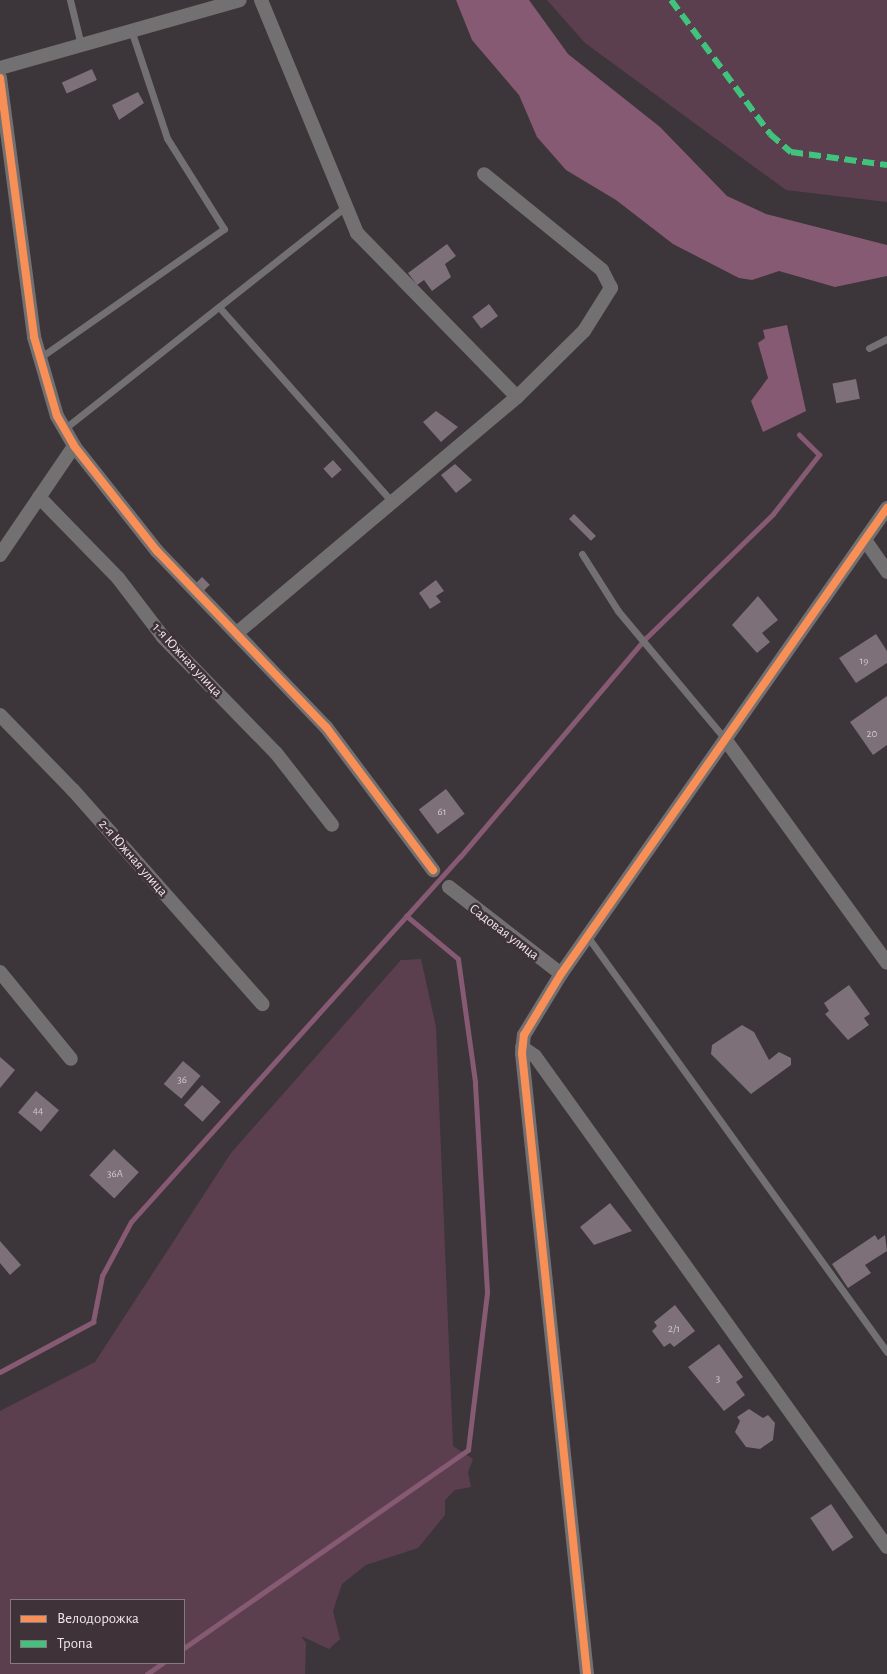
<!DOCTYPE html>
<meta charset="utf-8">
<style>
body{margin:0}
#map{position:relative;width:887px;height:1674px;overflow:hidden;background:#3c3539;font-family:"Alegreya Sans",sans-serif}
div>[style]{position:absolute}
.green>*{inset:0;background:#5c3f4f}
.water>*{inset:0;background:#875a74}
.stream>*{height:4.5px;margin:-2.25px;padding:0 2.25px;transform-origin:2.25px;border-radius:2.25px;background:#875a74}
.building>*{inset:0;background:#7d7078;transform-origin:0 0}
.service>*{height:7px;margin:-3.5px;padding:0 3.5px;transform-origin:3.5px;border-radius:3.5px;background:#737072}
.minor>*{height:14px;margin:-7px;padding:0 7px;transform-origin:7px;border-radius:7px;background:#737072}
.quiet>*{height:6px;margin-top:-3px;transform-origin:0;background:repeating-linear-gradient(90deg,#40c37c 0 12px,transparent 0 18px)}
.cycleway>*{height:8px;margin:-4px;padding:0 4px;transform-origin:4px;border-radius:4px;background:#f78f57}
span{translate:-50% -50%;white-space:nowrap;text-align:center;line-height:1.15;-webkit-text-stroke:5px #3f3239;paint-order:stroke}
.number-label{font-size:11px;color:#d2c8ce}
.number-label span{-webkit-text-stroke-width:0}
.street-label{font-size:14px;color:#eee6ea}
.legend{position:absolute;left:10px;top:1599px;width:175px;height:65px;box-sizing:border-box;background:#3f3239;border:1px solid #857a80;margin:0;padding:6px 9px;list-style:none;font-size:15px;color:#eee6ea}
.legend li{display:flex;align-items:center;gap:10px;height:25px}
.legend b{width:25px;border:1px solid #857a80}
</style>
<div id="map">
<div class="green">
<div style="clip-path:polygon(547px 0,887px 0,887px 202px,786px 190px,585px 43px)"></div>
<div style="clip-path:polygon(evenodd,421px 959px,436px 1027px,453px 1446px,473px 1459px,468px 1472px,471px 1487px,455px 1490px,445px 1500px,445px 1515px,418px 1548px,366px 1565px,342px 1584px,333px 1611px,340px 1639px,329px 1649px,301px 1636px,306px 1643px,305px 1674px,0 1674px,0 1411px,95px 1362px,231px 1153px,401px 960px,421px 959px,184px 1600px,184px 1663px,11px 1663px,11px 1600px,184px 1600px)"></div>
</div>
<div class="water">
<div style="clip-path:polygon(456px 0,529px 0,568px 54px,660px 127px,727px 196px,766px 214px,887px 245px,887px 276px,835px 287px,779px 271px,752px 280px,739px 278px,673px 244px,616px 200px,566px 170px,537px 137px,519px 95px,472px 40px)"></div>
<div style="clip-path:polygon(787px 325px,806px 411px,763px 432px,751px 401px,768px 378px,758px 343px,765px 338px,763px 330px)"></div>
</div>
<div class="stream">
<div style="left:0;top:1372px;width:106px;rotate:-28.3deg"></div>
<div style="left:93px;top:1322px;width:47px;rotate:-78.9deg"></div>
<div style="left:102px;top:1276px;width:61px;rotate:-61.8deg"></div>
<div style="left:131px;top:1222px;width:491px;rotate:-48deg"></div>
<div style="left:460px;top:857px;width:287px;rotate:-49.7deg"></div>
<div style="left:646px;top:638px;width:177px;rotate:-44.3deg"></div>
<div style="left:773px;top:514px;width:75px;rotate:-52.1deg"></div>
<div style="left:819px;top:455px;width:28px;rotate:-135deg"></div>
<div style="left:184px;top:1648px;width:346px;rotate:-34.9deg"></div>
<div style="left:468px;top:1450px;width:159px;rotate:-83.1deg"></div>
<div style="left:487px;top:1292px;width:210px;rotate:-93.3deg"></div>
<div style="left:475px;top:1082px;width:124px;rotate:-97.9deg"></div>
<div style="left:458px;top:959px;width:67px;rotate:-140.4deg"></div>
<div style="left:147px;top:1674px;width:19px;rotate:-35deg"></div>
</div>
<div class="building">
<div style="left:92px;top:69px;width:12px;height:33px;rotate:66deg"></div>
<div style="clip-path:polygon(138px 92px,144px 103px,119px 120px,112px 105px)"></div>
<div style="clip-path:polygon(447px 244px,456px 256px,445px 264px,451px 277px,432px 291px,424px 280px,417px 285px,408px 273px)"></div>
<div style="left:489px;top:304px;width:15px;height:21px;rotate:53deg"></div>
<div style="left:856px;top:379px;width:20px;height:24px;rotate:79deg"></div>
<div style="clip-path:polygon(436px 411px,458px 427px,441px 442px,423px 422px)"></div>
<div style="left:333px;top:460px;width:13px;height:13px;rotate:48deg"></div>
<div style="clip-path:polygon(455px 464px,472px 480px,456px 493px,441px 475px)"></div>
<div style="left:574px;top:514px;width:31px;height:7px;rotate:45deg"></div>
<div style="left:202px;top:577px;width:11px;height:13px;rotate:45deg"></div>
<div style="clip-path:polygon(436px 580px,444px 591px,436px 596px,441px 602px,430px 609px,419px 593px)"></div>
<div style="clip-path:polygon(758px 596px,778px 620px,762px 633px,770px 642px,757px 653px,732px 625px)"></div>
<div style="clip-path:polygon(876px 634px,887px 651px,887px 663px,856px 683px,839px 658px)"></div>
<div style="clip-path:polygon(887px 696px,887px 745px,873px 755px,850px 722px)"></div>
<div style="left:446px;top:789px;width:31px;height:34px;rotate:53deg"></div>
<div style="clip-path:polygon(849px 985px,870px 1014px,864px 1018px,869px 1025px,848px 1040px,825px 1014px,829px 1011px,824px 1003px)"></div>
<div style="clip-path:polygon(742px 1025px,754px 1032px,769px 1060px,779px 1052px,791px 1058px,791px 1065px,751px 1094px,711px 1054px,712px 1045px)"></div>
<div style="clip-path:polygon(0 1057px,15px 1070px,0 1088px)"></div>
<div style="left:183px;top:1061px;width:23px;height:30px;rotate:40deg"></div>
<div style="left:202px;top:1085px;width:25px;height:27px;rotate:42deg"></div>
<div style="left:36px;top:1091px;width:30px;height:28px;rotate:40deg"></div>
<div style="left:114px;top:1149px;width:34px;height:36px;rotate:43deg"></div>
<div style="clip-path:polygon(610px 1203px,632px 1231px,594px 1245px,580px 1227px)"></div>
<div style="clip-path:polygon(875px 1235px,878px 1240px,885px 1235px,887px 1251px,865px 1265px,871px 1273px,848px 1288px,832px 1264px)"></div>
<div style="clip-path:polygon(0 1241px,21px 1265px,10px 1275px,0 1263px)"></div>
<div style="clip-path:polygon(675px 1305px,695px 1331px,674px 1347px,670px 1343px,664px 1347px,652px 1331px,657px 1326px,654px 1322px)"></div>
<div style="clip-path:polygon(719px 1344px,743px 1377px,736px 1382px,745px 1395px,724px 1411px,688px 1367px)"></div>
<div style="clip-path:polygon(749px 1409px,763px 1418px,768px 1415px,775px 1423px,773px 1440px,760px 1449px,746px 1447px,735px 1432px,740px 1421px,737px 1417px)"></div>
<div style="left:831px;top:1504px;width:40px;height:25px;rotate:56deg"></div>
</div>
<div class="service">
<div style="left:70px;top:0;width:46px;rotate:76.3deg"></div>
<div style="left:219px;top:307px;width:259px;rotate:48.4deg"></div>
<div style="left:869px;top:348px;width:20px;rotate:-27deg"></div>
<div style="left:38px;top:359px;width:227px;rotate:-35deg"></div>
<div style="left:224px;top:229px;width:107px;rotate:-122.1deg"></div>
<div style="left:167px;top:138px;width:111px;rotate:-108.4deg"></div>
<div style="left:64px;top:429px;width:357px;rotate:-38.3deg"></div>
<div style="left:582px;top:554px;width:67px;rotate:57.7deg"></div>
<div style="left:618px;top:611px;width:167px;rotate:50.1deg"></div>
<div style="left:587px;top:936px;width:513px;rotate:54.2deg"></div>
</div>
<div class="minor">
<div style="left:261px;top:0;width:252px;rotate:67.6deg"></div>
<div style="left:357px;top:233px;width:229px;rotate:45.7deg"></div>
<div style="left:0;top:68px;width:249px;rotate:-15.8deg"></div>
<div style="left:0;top:78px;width:261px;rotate:82.5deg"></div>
<div style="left:34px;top:337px;width:82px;rotate:73.8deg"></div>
<div style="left:57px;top:416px;width:34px;rotate:60deg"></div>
<div style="left:74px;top:446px;width:134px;rotate:51.7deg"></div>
<div style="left:157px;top:551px;width:244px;rotate:46.2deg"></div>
<div style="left:326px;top:727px;width:179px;rotate:53.2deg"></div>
<div style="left:39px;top:497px;width:113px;rotate:45.7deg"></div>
<div style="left:118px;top:578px;width:74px;rotate:52.7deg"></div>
<div style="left:163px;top:637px;width:162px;rotate:45.8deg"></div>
<div style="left:276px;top:753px;width:91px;rotate:52.1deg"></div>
<div style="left:865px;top:540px;width:39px;rotate:55deg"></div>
<div style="left:0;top:555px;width:132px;rotate:-55.8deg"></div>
<div style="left:238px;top:632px;width:365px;rotate:-40.1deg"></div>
<div style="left:517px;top:397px;width:94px;rotate:-44.6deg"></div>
<div style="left:584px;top:331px;width:51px;rotate:-57.9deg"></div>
<div style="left:611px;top:288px;width:20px;rotate:-117deg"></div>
<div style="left:602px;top:270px;width:152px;rotate:-140.9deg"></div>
<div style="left:0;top:715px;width:105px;rotate:45.8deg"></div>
<div style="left:73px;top:790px;width:286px;rotate:48.5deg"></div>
<div style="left:725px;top:739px;width:276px;rotate:54.1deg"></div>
<div style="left:449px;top:887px;width:142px;rotate:37.8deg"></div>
<div style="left:0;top:972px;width:112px;rotate:50.8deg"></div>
<div style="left:522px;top:1047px;width:16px;rotate:35deg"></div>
<div style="left:535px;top:1056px;width:604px;rotate:54.36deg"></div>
<div style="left:587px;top:1674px;width:624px;rotate:-95.98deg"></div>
<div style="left:522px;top:1053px;width:18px;rotate:-84deg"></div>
<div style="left:524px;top:1035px;width:71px;rotate:-58.8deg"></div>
<div style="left:561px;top:974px;width:569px;rotate:-55.02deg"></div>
</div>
<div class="quiet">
<div style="left:671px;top:0;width:167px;rotate:53.5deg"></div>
<div style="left:770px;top:134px;width:28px;rotate:41deg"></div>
<div style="left:791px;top:152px;width:97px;rotate:7.7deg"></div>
</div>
<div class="cycleway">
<div style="left:0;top:78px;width:261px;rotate:82.5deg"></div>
<div style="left:34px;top:337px;width:82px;rotate:73.8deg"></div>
<div style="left:57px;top:416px;width:34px;rotate:60deg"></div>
<div style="left:74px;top:446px;width:134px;rotate:51.7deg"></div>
<div style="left:157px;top:551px;width:244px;rotate:46.2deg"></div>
<div style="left:326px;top:727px;width:179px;rotate:53.2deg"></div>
<div style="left:587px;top:1674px;width:624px;rotate:-95.98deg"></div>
<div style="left:522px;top:1053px;width:18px;rotate:-84deg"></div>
<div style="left:524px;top:1035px;width:71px;rotate:-58.8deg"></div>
<div style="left:561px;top:974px;width:569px;rotate:-55.02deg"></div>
</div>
<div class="number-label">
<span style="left:864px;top:661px">19</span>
<span style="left:872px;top:734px">20</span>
<span style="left:442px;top:812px">61</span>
<span style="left:182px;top:1080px">36</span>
<span style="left:38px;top:1111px">44</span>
<span style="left:115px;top:1174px">36А</span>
<span style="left:674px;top:1329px">2/1</span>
<span style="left:718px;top:1379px">3</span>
</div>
<div class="street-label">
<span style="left:187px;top:660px;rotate:47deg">1-я Южная улица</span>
<span style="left:133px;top:858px;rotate:49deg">2-я Южная улица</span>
<span style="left:504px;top:932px;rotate:37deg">Садовая улица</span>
</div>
<ul class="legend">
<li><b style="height:6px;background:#f78f57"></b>Велодорожка</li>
<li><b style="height:6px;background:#40c37c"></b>Тропа</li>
</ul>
</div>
